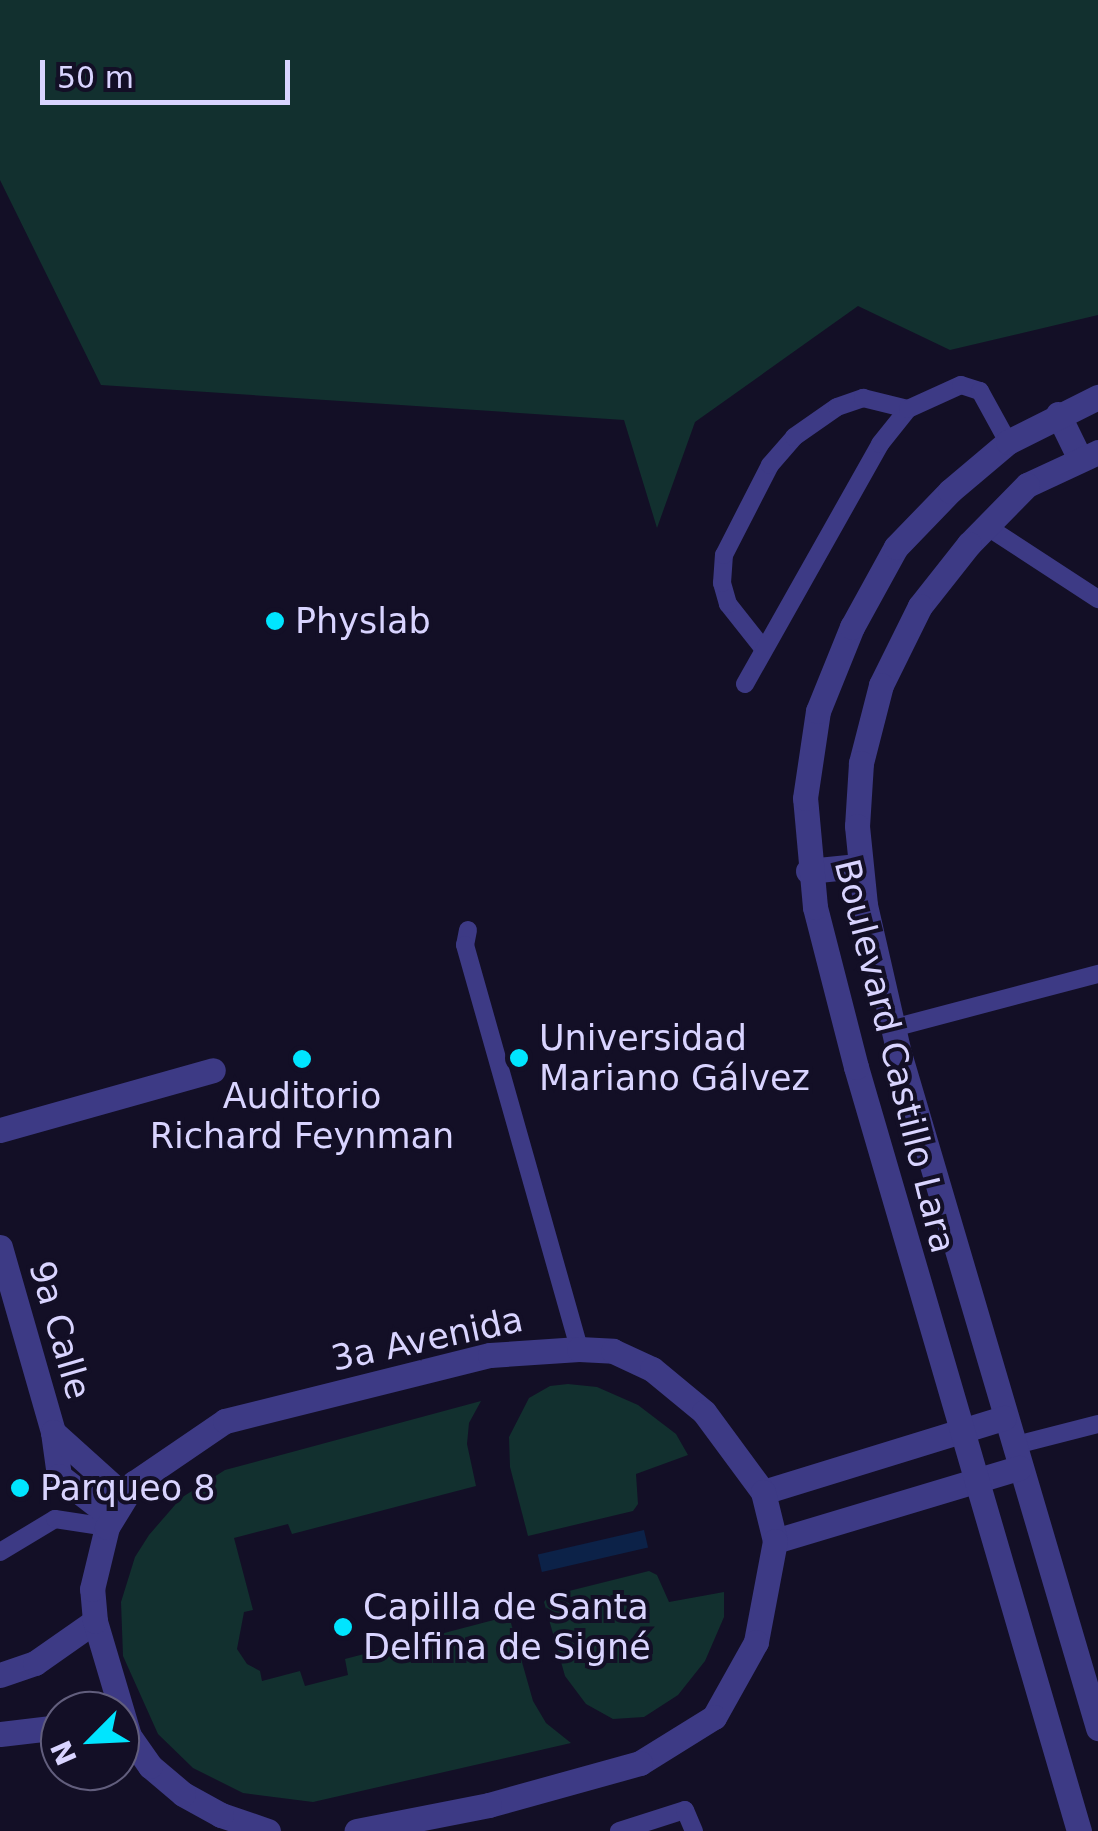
<!DOCTYPE html>
<meta charset="utf-8">
<style>
body{margin:0}
#map{position:relative;width:1098px;height:1831px;overflow:hidden;background:#130f26;font-family:"DejaVu Sans",sans-serif}
div>[style]{position:absolute}
.green>*{inset:0;background:#12302f}
.water>*{inset:0;background:#0c2248;transform-origin:0 0}
.service>*{height:18px;margin:-9px;padding:0 9px;transform-origin:9px;border-radius:9px;background:#3d3a85}
.minor>*{height:25px;margin:-12.5px;padding:0 12.5px;transform-origin:12.5px;border-radius:12.5px;background:#3d3a85}
.tertiary>*{height:25px;margin:-12.5px;padding:0 12.5px;transform-origin:12.5px;border-radius:12.5px;background:#3d3a85}
.dots>*{width:28px;height:28px;translate:-50% -50%;box-sizing:border-box;border:5px solid #130f26;border-radius:50%}
span{translate:-50% -50%;white-space:nowrap;text-align:center;line-height:1.15;-webkit-text-stroke:8px #130f26;paint-order:stroke}
.poi-label{font-size:35px;color:#d9d4ff}
.left{translate:0 -50%;text-align:left}
.street-label{font-size:35px;color:#d9d4ff}
.north{position:absolute;left:40px;top:1691px;width:100px;height:100px;box-sizing:border-box;background:#130f26;border:2px solid #625e7d;border-radius:50%;rotate:246deg;font-size:28px;font-weight:700;line-height:40px;text-align:center;color:#d9d4ff}
.north::after{content:'';display:block;margin:auto;width:35px;height:45px;background:#00e5ff;clip-path:polygon(50% 0,100% 100%,50% 72%,0 100%)}
.scale{position:absolute;left:40px;top:60px;width:250px;height:45px;box-sizing:border-box;border:5px solid #d9d4ff;border-top:0;padding-left:12px;font-size:30px;line-height:35px;white-space:nowrap;color:#d9d4ff;-webkit-text-stroke:8px #130f26;paint-order:stroke}
</style>
<div id="map">
<div class="green">
<div style="clip-path:polygon(0 0,1098px 0,1098px 315px,950px 350px,858px 306px,695px 422px,657px 528px,624px 420px,101px 385px,0 180px)"></div>
<div style="clip-path:polygon(568px 1384px,597px 1387px,638px 1405px,676px 1434px,688px 1455px,636px 1474px,638px 1504px,633px 1511px,528px 1536px,510px 1467px,509px 1437px,529px 1398px,550px 1386px)"></div>
<div style="clip-path:polygon(481px 1401px,469px 1423px,467px 1444px,476px 1486px,292px 1534px,288px 1524px,234px 1538px,253px 1610px,244px 1612px,237px 1649px,247px 1664px,260px 1671px,262px 1681px,300px 1671px,305px 1686px,348px 1675px,345px 1659px,509px 1616px,533px 1701px,546px 1723px,571px 1743px,313px 1802px,243px 1793px,193px 1768px,158px 1734px,123px 1656px,121px 1602px,135px 1557px,149px 1535px,181px 1498px,225px 1470px)"></div>
<div style="clip-path:polygon(649px 1571px,657px 1575px,669px 1602px,724px 1592px,724px 1617px,705px 1661px,678px 1695px,644px 1717px,613px 1719px,586px 1704px,565px 1676px,544px 1602px,549px 1596px)"></div>
</div>
<div class="water">
<div style="left:644px;top:1530px;width:18px;height:109px;rotate:77deg"></div>
</div>
<div class="service">
<div style="left:986px;top:526px;width:134px;rotate:33.1deg"></div>
<div style="left:762px;top:647px;width:55px;rotate:-128.3deg"></div>
<div style="left:728px;top:604px;width:22px;rotate:-106deg"></div>
<div style="left:722px;top:583px;width:28px;rotate:-86deg"></div>
<div style="left:724px;top:555px;width:101px;rotate:-62.9deg"></div>
<div style="left:770px;top:465px;width:37px;rotate:-49deg"></div>
<div style="left:794px;top:437px;width:52px;rotate:-34.9deg"></div>
<div style="left:837px;top:407px;width:28px;rotate:-19deg"></div>
<div style="left:863px;top:398px;width:46px;rotate:13.7deg"></div>
<div style="left:745px;top:684px;width:275px;rotate:-60.6deg"></div>
<div style="left:880px;top:444px;width:45px;rotate:-51.3deg"></div>
<div style="left:908px;top:409px;width:58px;rotate:-24.4deg"></div>
<div style="left:961px;top:385px;width:20px;rotate:18deg"></div>
<div style="left:980px;top:391px;width:58px;rotate:61.2deg"></div>
<div style="left:468px;top:930px;width:15px;rotate:101deg"></div>
<div style="left:465px;top:945px;width:420px;rotate:74.2deg"></div>
<div style="left:893px;top:1028px;width:212px;rotate:-14.8deg"></div>
<div style="left:1012px;top:1446px;width:89px;rotate:-14.3deg"></div>
<div style="left:0;top:1552px;width:64px;rotate:-31deg"></div>
<div style="left:55px;top:1519px;width:53px;rotate:8.7deg"></div>
<div style="left:619px;top:1831px;width:69px;rotate:-17.7deg"></div>
<div style="left:685px;top:1810px;width:23px;rotate:67deg"></div>
</div>
<div class="minor">
<div style="left:0;top:1130px;width:221px;rotate:-15.7deg"></div>
<div style="left:0;top:1247px;width:192px;rotate:74deg"></div>
<div style="left:53px;top:1432px;width:44px;rotate:82.2deg"></div>
<div style="left:59px;top:1476px;width:67px;rotate:37.7deg"></div>
<div style="left:53px;top:1432px;width:96px;rotate:42deg"></div>
</div>
<div class="tertiary">
<div style="left:1058px;top:414px;width:50px;rotate:63.9deg"></div>
<div style="left:1098px;top:452px;width:78px;rotate:155.1deg"></div>
<div style="left:1027px;top:485px;width:83px;rotate:134.5deg"></div>
<div style="left:969px;top:544px;width:79px;rotate:128.3deg"></div>
<div style="left:920px;top:606px;width:88px;rotate:116.3deg"></div>
<div style="left:881px;top:685px;width:81px;rotate:104.4deg"></div>
<div style="left:861px;top:763px;width:63px;rotate:93.6deg"></div>
<div style="left:857px;top:826px;width:79px;rotate:84.2deg"></div>
<div style="left:865px;top:905px;width:152px;rotate:77.1deg"></div>
<div style="left:899px;top:1053px;width:704px;rotate:73.57deg"></div>
<div style="left:808px;top:871px;width:50px;rotate:-5.7deg"></div>
<div style="left:763px;top:1492px;width:252px;rotate:-17.1deg"></div>
<div style="left:775px;top:1541px;width:255px;rotate:-16.7deg"></div>
<div style="left:0;top:1675px;width:37px;rotate:-19deg"></div>
<div style="left:35px;top:1663px;width:73px;rotate:-35deg"></div>
<div style="left:0;top:1734px;width:60px;rotate:-6.7deg"></div>
<div style="left:268px;top:1831px;width:50px;rotate:-161.2deg"></div>
<div style="left:221px;top:1815px;width:43px;rotate:-151.1deg"></div>
<div style="left:183px;top:1794px;width:43px;rotate:-139.7deg"></div>
<div style="left:150px;top:1766px;width:37px;rotate:-125deg"></div>
<div style="left:129px;top:1736px;width:120px;rotate:-106.5deg"></div>
<div style="left:95px;top:1621px;width:32px;rotate:-95deg"></div>
<div style="left:92px;top:1589px;width:64px;rotate:-76.4deg"></div>
<div style="left:107px;top:1527px;width:52px;rotate:-58.5deg"></div>
<div style="left:134px;top:1483px;width:110px;rotate:-34.3deg"></div>
<div style="left:225px;top:1421px;width:273px;rotate:-14deg"></div>
<div style="left:490px;top:1355px;width:89px;rotate:-3.9deg"></div>
<div style="left:579px;top:1349px;width:34px;rotate:3deg"></div>
<div style="left:613px;top:1351px;width:43px;rotate:24.8deg"></div>
<div style="left:652px;top:1369px;width:67px;rotate:39.6deg"></div>
<div style="left:704px;top:1412px;width:99px;rotate:53.6deg"></div>
<div style="left:763px;top:1492px;width:50px;rotate:76.2deg"></div>
<div style="left:775px;top:1541px;width:103px;rotate:100.7deg"></div>
<div style="left:756px;top:1642px;width:86px;rotate:119.2deg"></div>
<div style="left:714px;top:1717px;width:87px;rotate:148.1deg"></div>
<div style="left:640px;top:1763px;width:157px;rotate:164.5deg"></div>
<div style="left:489px;top:1805px;width:135px;rotate:168.9deg"></div>
<div style="left:1079px;top:1831px;width:796px;rotate:-106.27deg"></div>
<div style="left:856px;top:1067px;width:165px;rotate:-104.4deg"></div>
<div style="left:815px;top:907px;width:109px;rotate:-95.2deg"></div>
<div style="left:805px;top:798px;width:88px;rotate:-81.5deg"></div>
<div style="left:818px;top:711px;width:91px;rotate:-68deg"></div>
<div style="left:852px;top:627px;width:91px;rotate:-61.2deg"></div>
<div style="left:896px;top:547px;width:78px;rotate:-46deg"></div>
<div style="left:950px;top:491px;width:76px;rotate:-40.2deg"></div>
<div style="left:1008px;top:442px;width:101px;rotate:-26.6deg"></div>
</div>
<div class="dots">
<div style="left:275px;top:621px;background:#00e5ff"></div>
<div style="left:519px;top:1058px;background:#00e5ff"></div>
<div style="left:302px;top:1059px;background:#00e5ff"></div>
<div style="left:20px;top:1488px;background:#00e5ff"></div>
<div style="left:343px;top:1627px;background:#00e5ff"></div>
</div>
<div class="poi-label">
<span class="left" style="left:295px;top:621px">Physlab</span>
<span class="left" style="left:539px;top:1058px">Universidad<br>Mariano Gálvez</span>
<span style="left:302px;top:1116px">Auditorio<br>Richard Feynman</span>
<span class="left" style="left:40px;top:1488px">Parqueo 8</span>
<span class="left" style="left:363px;top:1627px">Capilla de Santa<br>Delfina de Signé</span>
</div>
<div class="street-label">
<span style="left:895px;top:1056px;rotate:76deg">Boulevard Castillo Lara</span>
<span style="left:60px;top:1330px;rotate:74deg">9a Calle</span>
<span style="left:427px;top:1339px;rotate:-12deg">3a Avenida</span>
</div>
<div class="north">N</div>
<div class="scale">50 m</div>
</div>
